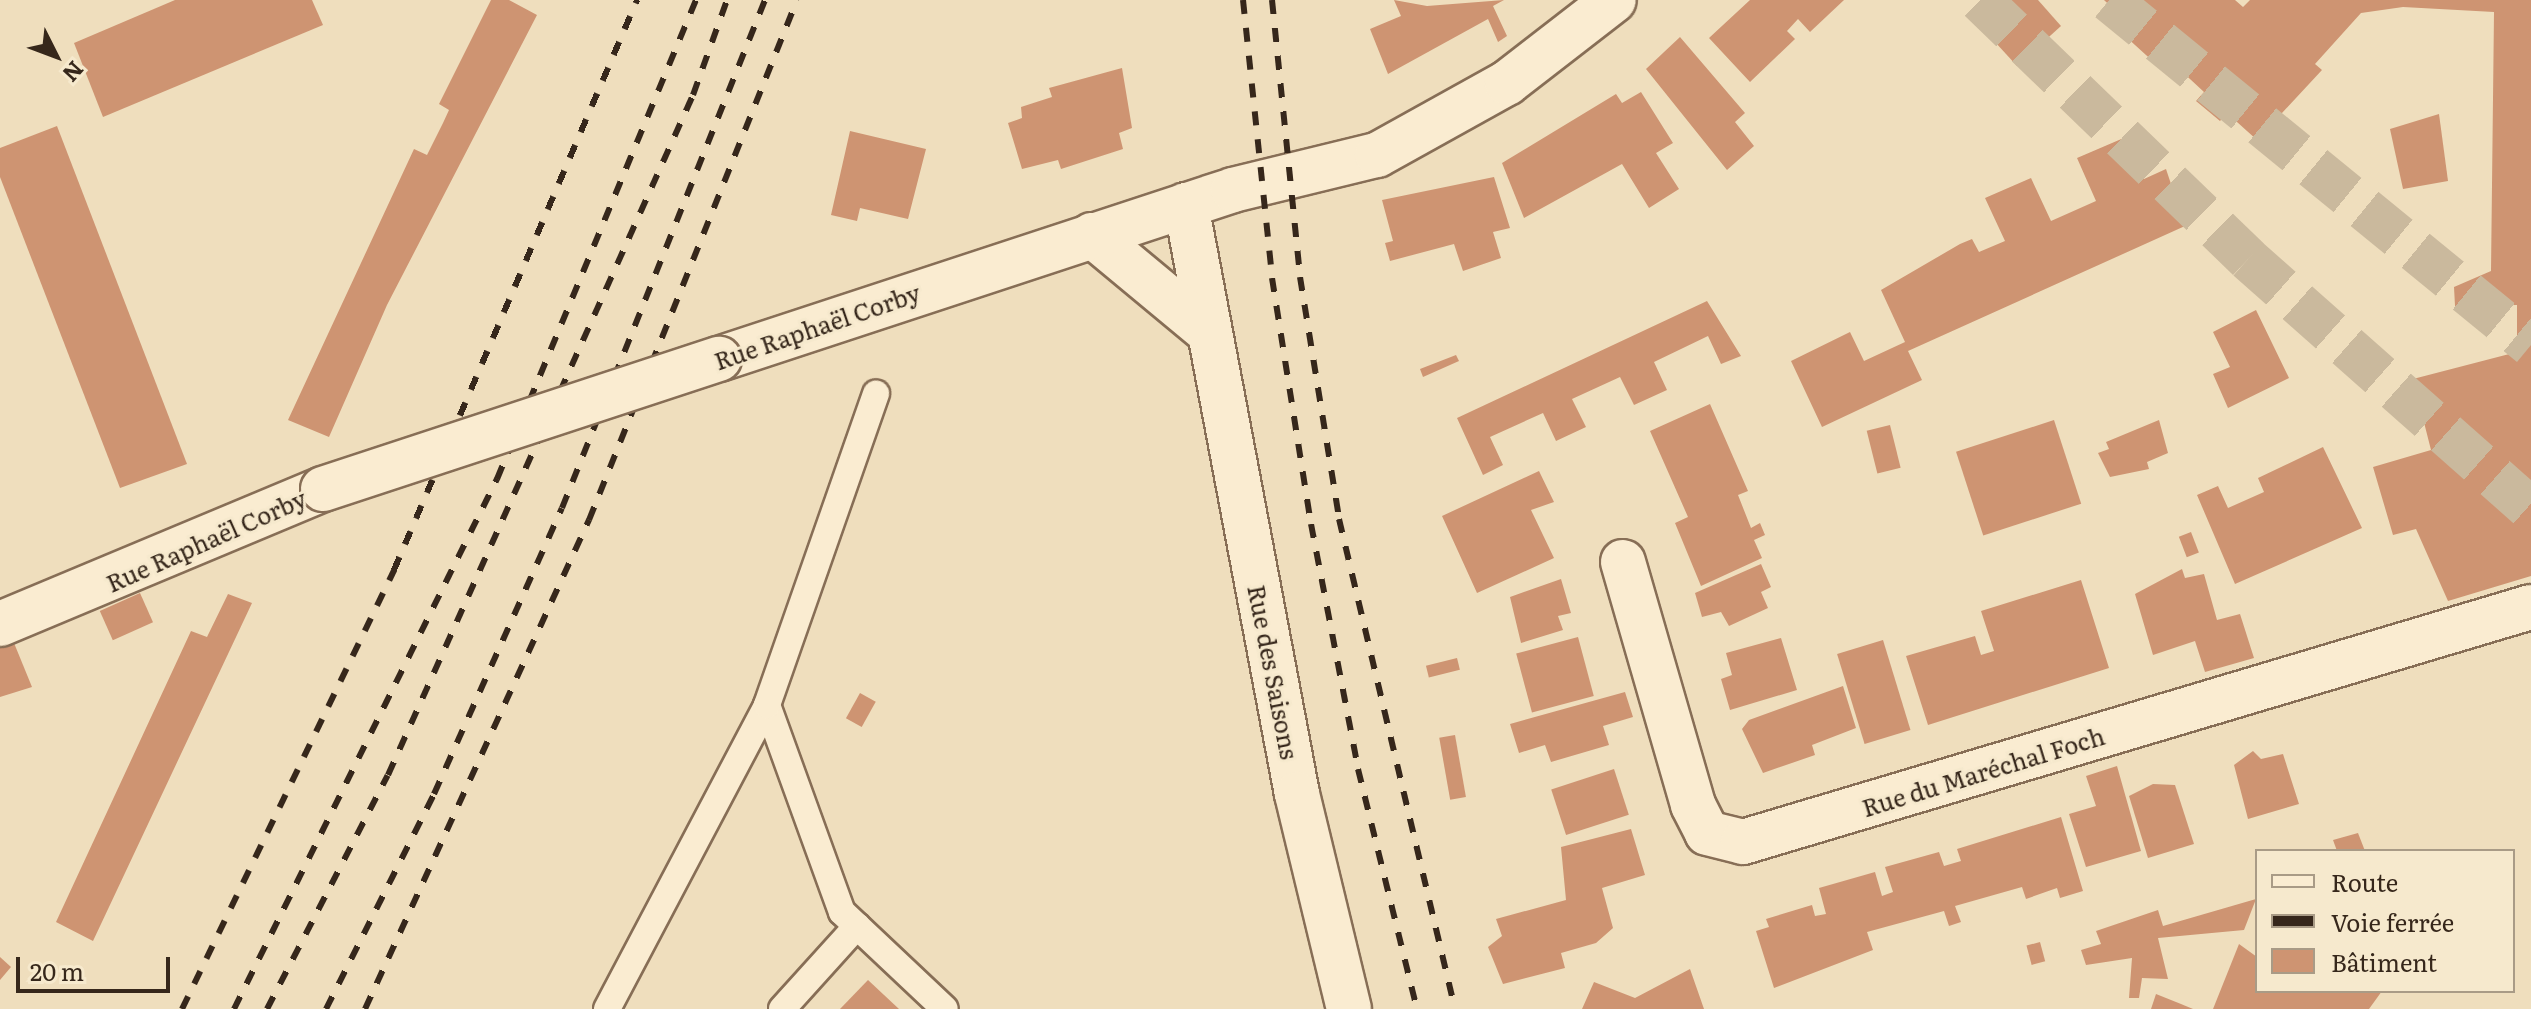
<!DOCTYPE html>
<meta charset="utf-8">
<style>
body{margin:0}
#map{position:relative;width:2531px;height:1009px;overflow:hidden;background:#efdebd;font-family:Literata,serif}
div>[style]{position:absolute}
.building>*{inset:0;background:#ce9472;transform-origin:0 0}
.highway-tunnel>*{height:44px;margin-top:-22px;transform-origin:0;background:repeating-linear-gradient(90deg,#cab99d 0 44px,transparent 0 66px)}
.roads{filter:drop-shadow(2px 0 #876e56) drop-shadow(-2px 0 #876e56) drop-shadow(0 2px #876e56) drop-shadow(0 -2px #876e56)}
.lane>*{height:26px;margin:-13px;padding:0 13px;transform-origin:13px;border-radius:13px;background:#faecd1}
.street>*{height:44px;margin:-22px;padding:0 22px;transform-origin:22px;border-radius:22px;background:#faecd1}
.rail>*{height:6px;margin-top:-3px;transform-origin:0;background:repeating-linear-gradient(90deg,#36271b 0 14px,transparent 0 28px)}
.bridges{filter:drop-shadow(2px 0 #876e56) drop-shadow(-2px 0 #876e56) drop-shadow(0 2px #876e56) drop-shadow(0 -2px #876e56)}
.street-bridge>*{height:44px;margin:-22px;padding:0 22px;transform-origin:22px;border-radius:22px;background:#faecd1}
span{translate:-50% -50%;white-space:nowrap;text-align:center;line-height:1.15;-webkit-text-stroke:6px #f6e9cd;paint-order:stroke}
.street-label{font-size:24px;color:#36271b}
.legend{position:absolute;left:2255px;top:849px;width:260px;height:144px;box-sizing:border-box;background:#f6e9cd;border:2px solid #a99b86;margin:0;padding:10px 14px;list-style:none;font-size:24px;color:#36271b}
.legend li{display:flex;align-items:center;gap:16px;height:40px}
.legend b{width:40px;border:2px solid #a99b86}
.north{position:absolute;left:16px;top:16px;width:80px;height:80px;-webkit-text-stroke:6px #f6e9cd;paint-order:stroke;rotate:132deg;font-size:22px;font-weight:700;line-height:32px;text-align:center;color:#36271b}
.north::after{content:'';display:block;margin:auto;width:28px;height:36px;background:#36271b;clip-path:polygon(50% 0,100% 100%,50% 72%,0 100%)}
.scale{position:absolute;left:16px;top:957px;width:154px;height:36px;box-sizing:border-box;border:4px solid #36271b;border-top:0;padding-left:10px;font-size:24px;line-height:28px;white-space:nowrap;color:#36271b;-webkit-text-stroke:6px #f6e9cd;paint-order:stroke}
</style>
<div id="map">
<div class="building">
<div style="clip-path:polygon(175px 0,312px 0,323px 25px,103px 117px,74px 43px)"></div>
<div style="clip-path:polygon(491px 0,509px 0,537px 15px,387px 305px,329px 437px,288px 420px,414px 149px,427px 155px,443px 123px,449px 110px,439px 104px)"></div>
<div style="clip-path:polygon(1394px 0,1427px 6px,1504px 0,1493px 6px,1507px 36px,1498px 42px,1488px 19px,1388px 74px,1370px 29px,1401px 16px)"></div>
<div style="clip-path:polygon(1750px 0,1844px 0,1810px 32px,1798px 19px,1787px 31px,1795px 39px,1750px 82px,1709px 38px)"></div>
<div style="clip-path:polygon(1993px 0,2038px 0,2061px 26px,2017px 66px,1973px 18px)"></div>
<div style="clip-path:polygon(2104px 0,2235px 0,2243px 7px,2250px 0,2531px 0,2531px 576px,2448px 601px,2416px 529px,2393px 535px,2373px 467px,2431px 450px,2413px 379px,2517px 352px,2517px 305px,2455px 306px,2454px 287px,2491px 271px,2494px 12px,2403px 7px,2361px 13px,2315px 64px,2322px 70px,2257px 140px,2227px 113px,2220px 121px,2196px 101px,2204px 92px,2176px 66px,2168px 75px,2113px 25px,2121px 16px)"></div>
<div style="clip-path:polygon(1680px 37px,1745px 113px,1735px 122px,1754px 146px,1727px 170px,1646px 69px)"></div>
<div style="clip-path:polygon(1122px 68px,1132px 128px,1119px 133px,1123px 149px,1061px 169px,1058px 160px,1022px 169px,1008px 123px,1022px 118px,1021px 107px,1052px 97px,1049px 88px)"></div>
<div style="clip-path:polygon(1641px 92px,1673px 143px,1656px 153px,1679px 189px,1649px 208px,1622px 164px,1524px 218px,1502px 163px,1616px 94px,1622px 103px)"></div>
<div style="clip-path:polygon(2439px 114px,2448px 181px,2403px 189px,2390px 129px)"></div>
<div style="clip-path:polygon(57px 126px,187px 464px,120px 488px,0 177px,0 148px)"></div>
<div style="clip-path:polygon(850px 131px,926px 149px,908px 219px,860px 208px,857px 221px,831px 215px)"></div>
<div style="clip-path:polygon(2126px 137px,2144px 179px,2166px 169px,2185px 226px,1908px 351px,1922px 380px,1822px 427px,1791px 361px,1850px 332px,1864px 361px,1905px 342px,1881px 290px,1960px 244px,1972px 239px,1979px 252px,2005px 241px,1985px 198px,2031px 178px,2051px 221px,2096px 201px,2077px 158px)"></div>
<div style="clip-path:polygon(1494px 177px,1510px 228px,1493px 232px,1501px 258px,1463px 271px,1454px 244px,1390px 261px,1385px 243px,1393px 241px,1382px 200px)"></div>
<div style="clip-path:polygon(1707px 301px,1741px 356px,1721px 364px,1708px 336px,1654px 362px,1667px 390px,1634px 405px,1620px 377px,1572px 399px,1586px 427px,1556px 441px,1543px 413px,1490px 437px,1503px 465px,1483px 475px,1457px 418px)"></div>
<div style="clip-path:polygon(2256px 310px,2289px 378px,2228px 408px,2213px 374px,2230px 367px,2213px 332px)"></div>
<div style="clip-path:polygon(1456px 355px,1459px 361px,1423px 377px,1420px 369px)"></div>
<div style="clip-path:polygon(1710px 404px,1748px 491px,1738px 495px,1751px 528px,1760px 523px,1765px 535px,1754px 540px,1762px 558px,1701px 586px,1675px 523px,1688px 517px,1650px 431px)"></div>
<div style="left:2054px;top:420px;width:88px;height:103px;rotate:72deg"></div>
<div style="clip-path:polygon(2159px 420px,2168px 453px,2147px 462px,2149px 469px,2110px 477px,2098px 453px,2109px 449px,2106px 442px)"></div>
<div style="left:1890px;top:425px;width:44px;height:24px;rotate:76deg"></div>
<div style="clip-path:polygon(2323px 447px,2362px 528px,2235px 584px,2197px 495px,2218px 486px,2228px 508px,2264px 492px,2258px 478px)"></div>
<div style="clip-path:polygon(1539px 471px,1554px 502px,1531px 510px,1554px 558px,1477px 593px,1442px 516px)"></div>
<div style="left:2191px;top:532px;width:22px;height:13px;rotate:69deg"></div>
<div style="clip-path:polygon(1761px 564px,1771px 587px,1761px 592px,1768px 608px,1729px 626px,1721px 612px,1702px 617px,1695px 593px)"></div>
<div style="clip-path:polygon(2182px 569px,2185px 578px,2204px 574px,2217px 620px,2240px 614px,2254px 658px,2205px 672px,2195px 641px,2153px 655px,2135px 594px)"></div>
<div style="clip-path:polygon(1561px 579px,1571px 613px,1558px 616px,1563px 630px,1521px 643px,1510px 597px)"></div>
<div style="clip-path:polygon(2081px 580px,2109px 668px,1928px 725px,1906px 656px,1975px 636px,1981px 655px,1994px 651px,1981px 611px)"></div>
<div style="left:140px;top:593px;width:32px;height:44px;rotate:66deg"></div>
<div style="clip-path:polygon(228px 594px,252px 603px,93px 941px,56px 922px,191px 631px,207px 637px)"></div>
<div style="left:1578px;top:637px;width:61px;height:64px;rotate:75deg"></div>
<div style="clip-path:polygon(1781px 638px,1797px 690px,1730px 710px,1721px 679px,1732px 675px,1726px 653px)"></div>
<div style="left:1883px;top:640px;width:94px;height:48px;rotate:73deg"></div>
<div style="clip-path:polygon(14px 643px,32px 687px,0 697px,0 648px)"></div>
<div style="left:1457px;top:658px;width:12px;height:32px;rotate:76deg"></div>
<div style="clip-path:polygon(1843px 686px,1856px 728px,1812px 745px,1815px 755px,1763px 773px,1742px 729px,1749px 720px)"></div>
<div style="clip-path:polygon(1625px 692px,1633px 717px,1603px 726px,1609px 745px,1551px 762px,1545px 745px,1519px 753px,1510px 724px)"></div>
<div style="left:860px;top:693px;width:18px;height:29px;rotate:29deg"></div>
<div style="left:1455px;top:735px;width:63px;height:16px;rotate:80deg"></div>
<div style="clip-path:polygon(2253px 751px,2261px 759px,2283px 754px,2299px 804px,2248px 819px,2234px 765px)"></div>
<div style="clip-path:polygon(2117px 766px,2141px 851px,2086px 867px,2069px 814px,2096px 806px,2086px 776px)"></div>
<div style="left:1614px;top:769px;width:48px;height:66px;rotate:72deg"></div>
<div style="clip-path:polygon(2153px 784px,2175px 785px,2194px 844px,2148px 858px,2129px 796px)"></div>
<div style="clip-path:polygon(2061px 817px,2083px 891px,2060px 898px,2057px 888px,2026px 899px,2022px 887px,1955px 906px,1961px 922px,1949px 926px,1944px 911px,1867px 932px,1873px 950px,1774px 988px,1756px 931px,1769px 927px,1766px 919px,1812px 905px,1815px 916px,1826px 914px,1819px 888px,1875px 872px,1882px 896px,1893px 892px,1885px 867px,1939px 852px,1944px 866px,1961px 861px,1957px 849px)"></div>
<div style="clip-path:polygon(1631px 829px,1645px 875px,1602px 888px,1613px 928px,1596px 943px,1561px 953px,1565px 968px,1503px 984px,1488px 947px,1502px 936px,1496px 919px,1566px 900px,1561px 847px)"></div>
<div style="clip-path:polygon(2358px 833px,2365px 851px,2337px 851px,2333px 840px)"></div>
<div style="clip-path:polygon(2256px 899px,2244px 930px,2158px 938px,2168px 979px,2142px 978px,2139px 998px,2129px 998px,2132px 958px,2086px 965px,2081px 950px,2101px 944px,2096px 931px,2158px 910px,2163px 926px)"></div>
<div style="left:2040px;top:942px;width:20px;height:14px;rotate:75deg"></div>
<div style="clip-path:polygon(2239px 944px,2257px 957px,2257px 991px,2382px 991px,2369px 1009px,2213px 1009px)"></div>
<div style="clip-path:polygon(0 957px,11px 967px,0 980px)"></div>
<div style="clip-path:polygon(1690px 969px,1704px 1009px,1582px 1009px,1594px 982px,1635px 998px)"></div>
<div style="clip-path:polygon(868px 980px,899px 1009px,840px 1009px)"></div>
<div style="clip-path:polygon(2156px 994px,2181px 1004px,2193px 1009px,2151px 1009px)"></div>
</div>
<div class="highway-tunnel">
<div style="left:1980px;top:0;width:373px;rotate:44deg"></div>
<div style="left:2248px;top:259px;width:378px;rotate:41.5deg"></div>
<div style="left:2109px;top:0;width:545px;rotate:39.27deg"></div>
</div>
<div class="roads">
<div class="lane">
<div style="left:767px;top:705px;width:220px;rotate:70.1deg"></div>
<div style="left:842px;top:912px;width:141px;rotate:43.3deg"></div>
<div style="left:607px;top:1009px;width:344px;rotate:-62.2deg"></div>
<div style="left:767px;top:705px;width:330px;rotate:-70.7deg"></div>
<div style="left:782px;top:1009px;width:112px;rotate:-47.9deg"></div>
</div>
<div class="street">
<div style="left:1186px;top:205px;width:599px;rotate:79.33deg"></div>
<div style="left:1297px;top:794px;width:221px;rotate:76.4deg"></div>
<div style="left:1092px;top:235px;width:153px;rotate:39.7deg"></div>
<div style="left:719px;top:359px;width:541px;rotate:-18.2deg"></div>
<div style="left:1233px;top:190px;width:148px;rotate:-13.7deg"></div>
<div style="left:1377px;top:155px;width:149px;rotate:-29deg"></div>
<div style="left:1507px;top:83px;width:135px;rotate:-37.8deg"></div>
<div style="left:1623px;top:562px;width:253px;rotate:73.9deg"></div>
<div style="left:1693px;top:805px;width:31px;rotate:63deg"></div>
<div style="left:1707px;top:833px;width:37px;rotate:14deg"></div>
<div style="left:1743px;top:842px;width:822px;rotate:-16.61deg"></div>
<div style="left:0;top:624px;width:350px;rotate:-22.7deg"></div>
</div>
</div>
<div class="rail">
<div style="left:1243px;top:0;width:280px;rotate:84deg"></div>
<div style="left:1272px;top:278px;width:249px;rotate:81deg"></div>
<div style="left:1311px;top:524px;width:249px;rotate:79.1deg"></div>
<div style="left:1358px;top:769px;width:247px;rotate:76.2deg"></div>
<div style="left:1272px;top:0;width:278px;rotate:84.2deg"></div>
<div style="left:1300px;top:277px;width:245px;rotate:80.8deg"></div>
<div style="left:1339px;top:519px;width:504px;rotate:76.68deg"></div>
<div style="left:182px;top:1009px;width:488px;rotate:-64.2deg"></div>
<div style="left:394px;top:570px;width:620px;rotate:-66.91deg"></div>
<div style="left:234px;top:1009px;width:592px;rotate:-63.61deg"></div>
<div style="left:497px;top:479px;width:519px;rotate:-67.44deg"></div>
<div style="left:267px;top:1009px;width:263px;rotate:-62.7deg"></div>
<div style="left:388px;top:775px;width:745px;rotate:-65.84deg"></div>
<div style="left:693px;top:95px;width:101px;rotate:-70.3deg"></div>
<div style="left:326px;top:1009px;width:241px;rotate:-63.3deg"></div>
<div style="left:434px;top:794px;width:313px;rotate:-65.9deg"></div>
<div style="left:562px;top:508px;width:547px;rotate:-68.22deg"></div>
<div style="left:365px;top:1009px;width:538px;rotate:-65.39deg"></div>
<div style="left:589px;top:520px;width:560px;rotate:-68.2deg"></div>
</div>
<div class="bridges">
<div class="street-bridge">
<div style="left:323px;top:489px;width:417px;rotate:-18.2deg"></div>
</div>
</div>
<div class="street-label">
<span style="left:817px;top:326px;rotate:-19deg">Rue Raphaël Corby</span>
<span style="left:206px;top:540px;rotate:-24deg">Rue Raphaël Corby</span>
<span style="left:1274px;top:672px;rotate:79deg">Rue des Saisons</span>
<span style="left:1983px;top:771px;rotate:-17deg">Rue du Maréchal Foch</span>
</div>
<ul class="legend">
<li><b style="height:10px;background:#faecd1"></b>Route</li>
<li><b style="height:10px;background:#36271b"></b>Voie ferrée</li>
<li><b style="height:22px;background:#ce9472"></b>Bâtiment</li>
</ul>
<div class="north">N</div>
<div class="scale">20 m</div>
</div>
